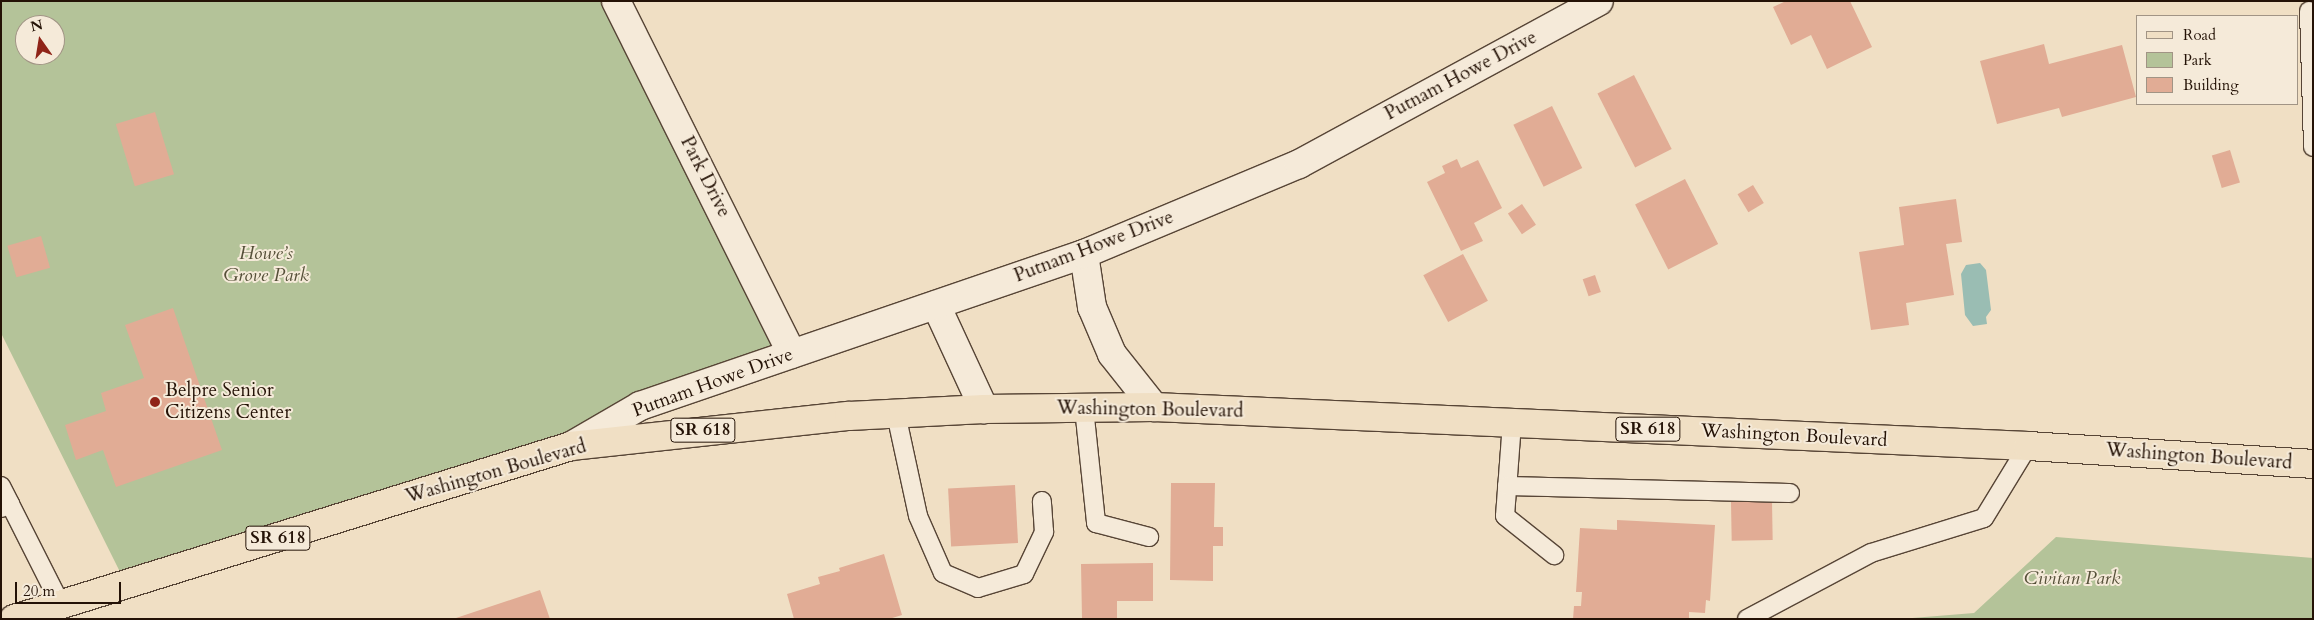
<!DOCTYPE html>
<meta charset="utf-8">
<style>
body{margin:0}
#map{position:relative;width:2314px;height:620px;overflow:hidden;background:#f0dfc4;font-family:Cardo,serif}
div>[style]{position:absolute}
.green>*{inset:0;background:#b4c399}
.water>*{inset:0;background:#9abdb3}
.building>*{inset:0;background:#e1ac95;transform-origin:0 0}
.roads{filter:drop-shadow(1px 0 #574536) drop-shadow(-1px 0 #574536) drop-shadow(0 1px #574536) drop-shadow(0 -1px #574536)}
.lane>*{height:18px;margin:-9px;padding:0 9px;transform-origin:9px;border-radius:9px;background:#f5ead9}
.street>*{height:28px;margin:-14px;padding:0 14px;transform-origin:14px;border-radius:14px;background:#f5ead9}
.secondary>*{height:28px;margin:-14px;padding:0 14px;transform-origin:14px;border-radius:14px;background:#f5ead9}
.primary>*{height:28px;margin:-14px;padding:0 14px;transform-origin:14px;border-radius:14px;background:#f0dfc4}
.dots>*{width:14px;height:14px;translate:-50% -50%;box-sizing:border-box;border:2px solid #f5ead9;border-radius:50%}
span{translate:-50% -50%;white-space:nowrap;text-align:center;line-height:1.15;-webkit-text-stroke:4px #f5ead9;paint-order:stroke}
.shield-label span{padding:1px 4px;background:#f5ead9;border:1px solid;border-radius:4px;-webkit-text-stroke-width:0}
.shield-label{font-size:18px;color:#241206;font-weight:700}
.street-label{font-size:19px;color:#241206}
.park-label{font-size:19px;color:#565039;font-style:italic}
.poi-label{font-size:19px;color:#241206}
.left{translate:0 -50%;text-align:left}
.frame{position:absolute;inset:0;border:2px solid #241206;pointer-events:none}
.legend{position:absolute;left:2136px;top:15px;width:162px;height:90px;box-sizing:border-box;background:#f5ead9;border:1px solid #a19485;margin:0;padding:6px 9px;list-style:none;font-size:15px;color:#241206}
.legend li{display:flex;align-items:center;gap:10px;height:25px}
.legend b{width:25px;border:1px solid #a19485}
.north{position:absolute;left:15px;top:15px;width:50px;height:50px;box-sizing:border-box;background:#f5ead9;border:1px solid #a19485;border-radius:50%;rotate:347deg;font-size:14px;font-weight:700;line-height:20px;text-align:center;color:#241206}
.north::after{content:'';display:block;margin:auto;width:18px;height:22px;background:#8f2418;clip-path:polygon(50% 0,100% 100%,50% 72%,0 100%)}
.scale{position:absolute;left:15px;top:582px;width:106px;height:22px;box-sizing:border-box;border:2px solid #241206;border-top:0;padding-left:6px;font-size:15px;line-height:18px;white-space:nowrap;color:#241206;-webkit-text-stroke:4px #f5ead9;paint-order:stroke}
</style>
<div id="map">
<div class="green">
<div style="clip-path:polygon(evenodd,1px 1px,616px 1px,792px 354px,571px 446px,127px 586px,1px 333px,1px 1px,25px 25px,55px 25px,55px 55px,25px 55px,25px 25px)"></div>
<div style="clip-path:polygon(2056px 537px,2313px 558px,2313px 619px,1900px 619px,1974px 613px)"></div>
</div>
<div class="water">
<div style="clip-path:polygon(1980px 263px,1986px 270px,1991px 310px,1986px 317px,1987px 324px,1973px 326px,1965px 315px,1961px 274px,1966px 265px)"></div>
</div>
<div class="building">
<div style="clip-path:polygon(1786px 1px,1850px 1px,1872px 47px,1827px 69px,1811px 35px,1791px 45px,1773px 7px)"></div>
<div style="clip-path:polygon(2044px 44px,2049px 64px,2122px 45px,2136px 97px,2062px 117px,2059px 108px,1997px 124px,1980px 61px)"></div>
<div style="left:1634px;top:75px;width:83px;height:41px;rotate:63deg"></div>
<div style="left:1552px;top:106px;width:69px;height:43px;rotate:64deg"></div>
<div style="left:155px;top:112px;width:65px;height:41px;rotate:73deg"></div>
<div style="left:2230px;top:150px;width:34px;height:19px;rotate:73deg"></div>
<div style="clip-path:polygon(1457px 159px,1461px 168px,1478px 160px,1502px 208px,1474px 223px,1483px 241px,1461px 251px,1427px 182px,1445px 173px,1442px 166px)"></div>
<div style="left:1685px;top:179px;width:73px;height:56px;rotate:63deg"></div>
<div style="left:1753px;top:185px;width:21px;height:18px;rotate:59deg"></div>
<div style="clip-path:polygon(1956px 199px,1962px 242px,1946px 244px,1954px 295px,1906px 303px,1909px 325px,1871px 330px,1859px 252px,1904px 245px,1899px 207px)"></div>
<div style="left:1522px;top:204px;width:25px;height:17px;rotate:56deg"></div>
<div style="left:41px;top:236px;width:33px;height:35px;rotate:74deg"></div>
<div style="left:1463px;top:254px;width:53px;height:45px;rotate:62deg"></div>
<div style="left:1595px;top:275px;width:18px;height:13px;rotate:71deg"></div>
<div style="clip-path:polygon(173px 308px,222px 450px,116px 487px,103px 450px,76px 460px,65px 425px,106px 411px,101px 393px,144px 378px,125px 325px)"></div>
<div style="clip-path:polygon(1171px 483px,1215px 483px,1214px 527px,1223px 527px,1223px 546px,1213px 546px,1213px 581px,1170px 580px)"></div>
<div style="left:1015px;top:485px;width:58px;height:67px;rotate:87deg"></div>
<div style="left:1772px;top:501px;width:39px;height:41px;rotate:89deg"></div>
<div style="clip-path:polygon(1617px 520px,1715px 525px,1710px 601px,1706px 600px,1705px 613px,1689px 612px,1689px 619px,1573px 619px,1574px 606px,1581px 606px,1582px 592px,1576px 592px,1580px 528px,1617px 530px)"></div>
<div style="clip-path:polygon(884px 554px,902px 615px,889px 619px,794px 619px,787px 594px,820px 584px,818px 577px,840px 571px,839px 568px)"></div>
<div style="clip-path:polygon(1153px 563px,1153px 601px,1117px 601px,1117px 619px,1082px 619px,1081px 564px)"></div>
<div style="clip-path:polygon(540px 590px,550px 619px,456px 619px,456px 618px)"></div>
</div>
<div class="roads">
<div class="lane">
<div style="left:2309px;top:11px;width:136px;rotate:88.3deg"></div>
<div style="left:1084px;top:408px;width:116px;rotate:84deg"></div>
<div style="left:1096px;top:523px;width:55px;rotate:14.8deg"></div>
<div style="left:896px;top:414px;width:104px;rotate:77.8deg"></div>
<div style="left:918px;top:516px;width:62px;rotate:66.3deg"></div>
<div style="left:943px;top:573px;width:38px;rotate:23deg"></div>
<div style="left:978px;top:588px;width:48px;rotate:-16.9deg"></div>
<div style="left:1024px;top:574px;width:47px;rotate:-64.5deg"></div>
<div style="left:1044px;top:532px;width:31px;rotate:-94deg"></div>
<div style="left:1512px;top:423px;width:93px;rotate:94.3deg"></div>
<div style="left:1505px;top:516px;width:63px;rotate:38.5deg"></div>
<div style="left:1px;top:486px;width:20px;rotate:63deg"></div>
<div style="left:1507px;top:486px;width:283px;rotate:1.4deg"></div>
<div style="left:1px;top:508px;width:10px;rotate:-24deg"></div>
<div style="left:10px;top:504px;width:113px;rotate:63.2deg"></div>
<div style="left:1747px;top:619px;width:140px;rotate:-28deg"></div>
<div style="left:1871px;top:553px;width:118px;rotate:-17.2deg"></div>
<div style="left:1984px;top:518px;width:84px;rotate:-58.6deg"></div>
</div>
<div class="street">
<div style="left:616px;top:1px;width:394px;rotate:63.5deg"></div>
</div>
<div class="secondary">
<div style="left:1084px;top:254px;width:54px;rotate:81.4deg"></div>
<div style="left:1092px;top:307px;width:51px;rotate:66.9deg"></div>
<div style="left:1112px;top:354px;width:68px;rotate:51.6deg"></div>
<div style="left:936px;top:305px;width:115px;rotate:65.2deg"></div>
<div style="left:571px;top:446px;width:80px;rotate:-30.1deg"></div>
<div style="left:640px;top:406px;width:469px;rotate:-18.9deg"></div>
<div style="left:1084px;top:254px;width:233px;rotate:-22.7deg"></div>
<div style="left:1299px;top:164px;width:341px;rotate:-28.5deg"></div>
</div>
<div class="primary">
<div style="left:14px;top:619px;width:583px;rotate:-17.25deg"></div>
<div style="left:571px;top:446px;width:280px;rotate:-6.2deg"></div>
<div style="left:849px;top:416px;width:135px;rotate:-3deg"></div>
<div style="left:984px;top:409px;width:170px;rotate:-0.7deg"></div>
<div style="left:1154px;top:407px;width:875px;rotate:2.55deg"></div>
<div style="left:2028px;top:446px;width:286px;rotate:3.6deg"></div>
</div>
</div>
<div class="dots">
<div style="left:155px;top:402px;background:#8f2418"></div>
</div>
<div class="shield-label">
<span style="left:1648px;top:429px">SR 618</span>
<span style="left:703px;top:430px">SR 618</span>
<span style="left:278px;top:538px">SR 618</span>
</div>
<div class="street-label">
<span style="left:1461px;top:76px;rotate:-28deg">Putnam Howe Drive</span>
<span style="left:705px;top:177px;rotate:63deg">Park Drive</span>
<span style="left:1094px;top:247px;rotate:-21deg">Putnam Howe Drive</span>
<span style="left:713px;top:383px;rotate:-20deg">Putnam Howe Drive</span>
<span style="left:1150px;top:410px;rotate:1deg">Washington Boulevard</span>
<span style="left:1794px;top:436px;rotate:3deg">Washington Boulevard</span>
<span style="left:2199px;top:457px;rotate:4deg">Washington Boulevard</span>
<span style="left:496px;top:472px;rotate:-16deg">Washington Boulevard</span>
</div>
<div class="park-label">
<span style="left:266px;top:265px">Howe’s<br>Grove Park</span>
<span style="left:2072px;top:579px">Civitan Park</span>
</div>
<div class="poi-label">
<span class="left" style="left:165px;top:402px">Belpre Senior<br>Citizens Center</span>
</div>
<div class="frame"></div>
<ul class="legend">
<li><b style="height:6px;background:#f0dfc4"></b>Road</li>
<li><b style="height:14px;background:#b4c399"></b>Park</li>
<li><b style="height:14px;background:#e1ac95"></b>Building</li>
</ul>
<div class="north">N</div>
<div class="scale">20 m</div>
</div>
